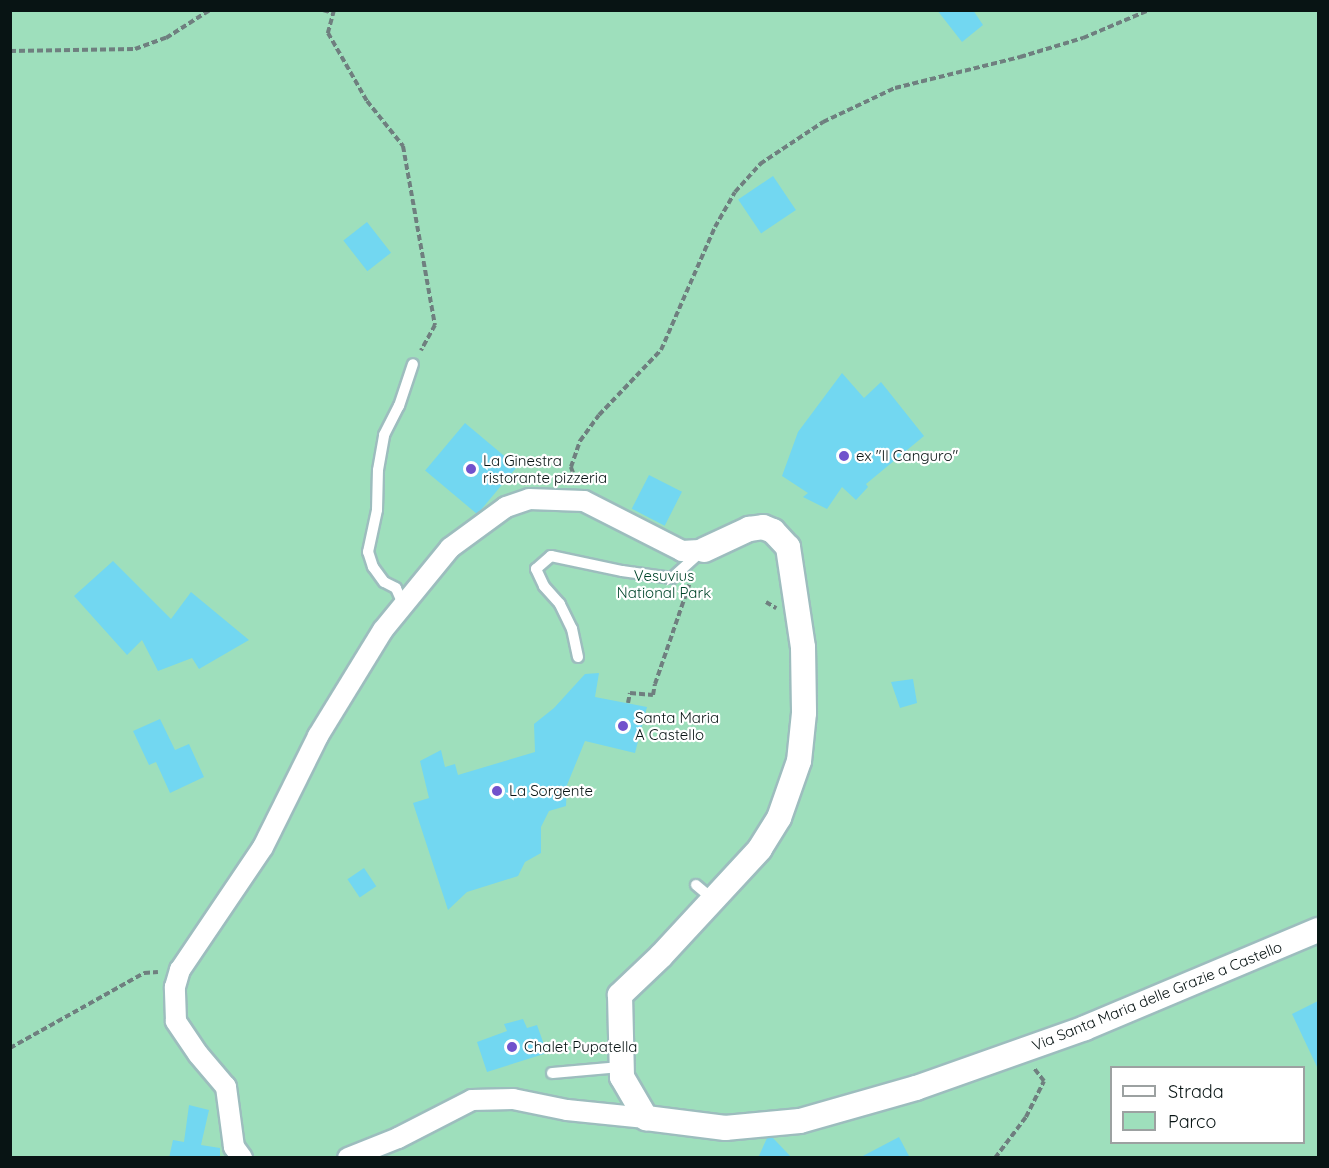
<!DOCTYPE html>
<style>
body{margin:0}
#map{position:relative;width:1329px;height:1168px;overflow:hidden;background:#e9fdfe;font-family:Quicksand,sans-serif}
div>[style]{position:absolute}
.green>*{inset:0;background:#9edfbc}
.building>*{inset:0;background:#72d7f1;transform-origin:0 0}
.path>*{height:4px;margin-top:-2px;transform-origin:0;background:repeating-linear-gradient(90deg,#6f7f7f 0 6px,transparent 0 9px)}
.roads{filter:drop-shadow(2px 0 #9dbdbe) drop-shadow(-2px 0 #9dbdbe) drop-shadow(0 2px #9dbdbe) drop-shadow(0 -2px #9dbdbe)}
.service>*{height:10px;margin:-5px;padding:0 5px;transform-origin:5px;border-radius:5px;background:#fff}
.minor>*{height:20px;margin:-10px;padding:0 10px;transform-origin:10px;border-radius:10px;background:#fff}
.tertiary>*{height:24px;margin:-12px;padding:0 12px;transform-origin:12px;border-radius:12px;background:#fff}
.dots>*{width:16px;height:16px;translate:-50% -50%;box-sizing:border-box;border:3px solid #fff;border-radius:50%}
span{translate:-50% -50%;white-space:nowrap;text-align:center;line-height:1.15;-webkit-text-stroke:4.5px #fff;paint-order:stroke}
.poi-label{font-size:15px;color:#081414}
.left{translate:0 -50%;text-align:left}
.park-label{font-size:15px;color:#00452b}
.street-label{font-size:15px;color:#081414}
.frame{position:absolute;inset:0;border:12px solid #081414;pointer-events:none}
.legend{position:absolute;left:1110px;top:1066px;width:195px;height:78px;box-sizing:border-box;background:#fff;border:2px solid #9ca1a1;margin:0;padding:8px 10px;list-style:none;font-size:18px;color:#081414}
.legend li{display:flex;align-items:center;gap:12px;height:30px}
.legend b{width:30px;border:2px solid #9ca1a1}
</style>
<div id="map">
<div class="green">
<div style="clip-path:polygon(evenodd,10px 11px,1318px 11px,1318px 1157px,11px 1157px,10px 11px,1112px 1068px,1304px 1068px,1304px 1142px,1112px 1142px,1112px 1068px)"></div>
</div>
<div class="building">
<div style="clip-path:polygon(937px 10px,973px 10px,983px 25px,962px 42px)"></div>
<div style="left:773px;top:176px;width:41px;height:42px;rotate:56deg"></div>
<div style="left:367px;top:222px;width:39px;height:30px;rotate:52deg"></div>
<div style="clip-path:polygon(842px 373px,864px 398px,881px 382px,924px 436px,866px 484px,868px 487px,856px 500px,842px 487px,827px 509px,803px 497px,808px 493px,782px 476px,798px 432px)"></div>
<div style="left:465px;top:423px;width:68px;height:62px;rotate:40deg"></div>
<div style="left:649px;top:475px;width:37px;height:38px;rotate:27deg"></div>
<div style="clip-path:polygon(113px 561px,171px 619px,191px 592px,249px 640px,199px 669px,192px 658px,158px 671px,142px 640px,127px 655px,74px 596px)"></div>
<div style="clip-path:polygon(599px 673px,595px 697px,647px 707px,635px 753px,585px 741px,567px 785px,566px 806px,549px 811px,541px 827px,541px 853px,525px 862px,518px 876px,467px 892px,448px 910px,413px 803px,429px 798px,420px 761px,441px 750px,445px 767px,455px 764px,458px 775px,535px 752px,534px 724px,554px 708px,585px 674px)"></div>
<div style="clip-path:polygon(913px 679px,917px 703px,900px 708px,891px 682px)"></div>
<div style="clip-path:polygon(160px 719px,175px 750px,189px 744px,204px 777px,170px 793px,156px 762px,149px 765px,133px 731px)"></div>
<div style="left:364px;top:868px;width:22px;height:20px;rotate:56deg"></div>
<div style="clip-path:polygon(1318px 1001px,1318px 1069px,1292px 1014px)"></div>
<div style="clip-path:polygon(523px 1019px,527px 1028px,537px 1025px,547px 1053px,487px 1072px,477px 1042px,507px 1031px,504px 1024px)"></div>
<div style="clip-path:polygon(189px 1105px,209px 1110px,201px 1145px,220px 1148px,220px 1158px,169px 1158px,173px 1140px,184px 1142px)"></div>
<div style="clip-path:polygon(899px 1137px,910px 1158px,859px 1158px)"></div>
<div style="clip-path:polygon(767px 1138px,773px 1138px,792px 1158px,758px 1158px)"></div>
</div>
<div class="path">
<div style="left:323px;top:10px;width:10px;rotate:17deg"></div>
<div style="left:334px;top:10px;width:24px;rotate:105deg"></div>
<div style="left:328px;top:33px;width:78px;rotate:60.2deg"></div>
<div style="left:367px;top:101px;width:58px;rotate:51.3deg"></div>
<div style="left:403px;top:146px;width:182px;rotate:79.9deg"></div>
<div style="left:435px;top:325px;width:29px;rotate:119deg"></div>
<div style="left:10px;top:51px;width:125px;rotate:-0.9deg"></div>
<div style="left:135px;top:49px;width:33px;rotate:-20deg"></div>
<div style="left:166px;top:38px;width:52px;rotate:-32.5deg"></div>
<div style="left:576px;top:481px;width:15px;rotate:-110deg"></div>
<div style="left:571px;top:467px;width:28px;rotate:-71deg"></div>
<div style="left:580px;top:441px;width:32px;rotate:-54deg"></div>
<div style="left:599px;top:415px;width:90px;rotate:-46.4deg"></div>
<div style="left:661px;top:350px;width:134px;rotate:-66.3deg"></div>
<div style="left:715px;top:227px;width:40px;rotate:-60.3deg"></div>
<div style="left:735px;top:192px;width:38px;rotate:-48deg"></div>
<div style="left:760px;top:164px;width:76px;rotate:-33.7deg"></div>
<div style="left:823px;top:122px;width:80px;rotate:-25.3deg"></div>
<div style="left:895px;top:88px;width:129px;rotate:-13.9deg"></div>
<div style="left:1020px;top:57px;width:66px;rotate:-16.8deg"></div>
<div style="left:1083px;top:38px;width:72px;rotate:-23deg"></div>
<div style="left:766px;top:602px;width:12px;rotate:31deg"></div>
<div style="left:628px;top:703px;width:10px;rotate:-79deg"></div>
<div style="left:630px;top:693px;width:23px;rotate:5deg"></div>
<div style="left:653px;top:695px;width:11px;rotate:-80deg"></div>
<div style="left:655px;top:684px;width:105px;rotate:-71deg"></div>
<div style="left:10px;top:1048px;width:154px;rotate:-29.2deg"></div>
<div style="left:144px;top:973px;width:14px;rotate:-4deg"></div>
<div style="left:995px;top:1158px;width:51px;rotate:-52.9deg"></div>
<div style="left:1026px;top:1117px;width:40px;rotate:-63.4deg"></div>
<div style="left:1044px;top:1081px;width:16px;rotate:-128deg"></div>
</div>
<div class="roads">
<div class="service">
<div style="left:403px;top:604px;width:17px;rotate:-114deg"></div>
<div style="left:396px;top:588px;width:13px;rotate:-153deg"></div>
<div style="left:384px;top:582px;width:19px;rotate:-126deg"></div>
<div style="left:373px;top:567px;width:16px;rotate:-108deg"></div>
<div style="left:368px;top:552px;width:43px;rotate:-77.9deg"></div>
<div style="left:377px;top:510px;width:40px;rotate:-88.6deg"></div>
<div style="left:378px;top:470px;width:36px;rotate:-80deg"></div>
<div style="left:384px;top:435px;width:33px;rotate:-63deg"></div>
<div style="left:399px;top:406px;width:44px;rotate:-71.6deg"></div>
<div style="left:578px;top:657px;width:29px;rotate:-102deg"></div>
<div style="left:572px;top:629px;width:28px;rotate:-116deg"></div>
<div style="left:560px;top:604px;width:24px;rotate:-132deg"></div>
<div style="left:544px;top:586px;width:19px;rotate:-115deg"></div>
<div style="left:536px;top:569px;width:20px;rotate:-41deg"></div>
<div style="left:551px;top:556px;width:73px;rotate:11.9deg"></div>
<div style="left:622px;top:571px;width:50px;rotate:8deg"></div>
<div style="left:672px;top:578px;width:39px;rotate:-42deg"></div>
<div style="left:696px;top:885px;width:23px;rotate:40deg"></div>
<div style="left:552px;top:1073px;width:69px;rotate:-5deg"></div>
</div>
<div class="minor">
<div style="left:242px;top:1158px;width:14px;rotate:-126deg"></div>
<div style="left:234px;top:1147px;width:61px;rotate:-97.6deg"></div>
<div style="left:226px;top:1087px;width:43px;rotate:-130.3deg"></div>
<div style="left:198px;top:1054px;width:40px;rotate:-124deg"></div>
<div style="left:176px;top:1021px;width:34px;rotate:-92deg"></div>
<div style="left:175px;top:987px;width:18px;rotate:-74deg"></div>
<div style="left:180px;top:970px;width:148px;rotate:-56deg"></div>
<div style="left:263px;top:847px;width:124px;rotate:-63.6deg"></div>
<div style="left:318px;top:736px;width:124px;rotate:-58.5deg"></div>
<div style="left:383px;top:630px;width:106px;rotate:-50.7deg"></div>
<div style="left:450px;top:548px;width:69px;rotate:-36.2deg"></div>
<div style="left:506px;top:507px;width:24px;rotate:-19deg"></div>
<div style="left:529px;top:499px;width:55px;rotate:2.1deg"></div>
<div style="left:584px;top:501px;width:110px;rotate:27deg"></div>
<div style="left:682px;top:551px;width:22px;rotate:-3deg"></div>
<div style="left:348px;top:1158px;width:54px;rotate:-21.8deg"></div>
<div style="left:398px;top:1138px;width:83px;rotate:-27.2deg"></div>
<div style="left:472px;top:1100px;width:41px;rotate:-1.4deg"></div>
<div style="left:513px;top:1099px;width:55px;rotate:11.5deg"></div>
<div style="left:567px;top:1110px;width:79px;rotate:5.8deg"></div>
</div>
<div class="tertiary">
<div style="left:704px;top:550px;width:50px;rotate:-25deg"></div>
<div style="left:749px;top:529px;width:14px;rotate:-8deg"></div>
<div style="left:763px;top:527px;width:11px;rotate:22deg"></div>
<div style="left:773px;top:531px;width:22px;rotate:47deg"></div>
<div style="left:788px;top:547px;width:101px;rotate:81.5deg"></div>
<div style="left:803px;top:647px;width:66px;rotate:89.1deg"></div>
<div style="left:804px;top:713px;width:48px;rotate:95.9deg"></div>
<div style="left:799px;top:761px;width:60px;rotate:109.3deg"></div>
<div style="left:779px;top:818px;width:36px;rotate:122deg"></div>
<div style="left:760px;top:849px;width:146px;rotate:132.8deg"></div>
<div style="left:661px;top:956px;width:57px;rotate:136.4deg"></div>
<div style="left:620px;top:995px;width:82px;rotate:88.6deg"></div>
<div style="left:622px;top:1077px;width:48px;rotate:59.7deg"></div>
<div style="left:646px;top:1118px;width:80px;rotate:7.2deg"></div>
<div style="left:725px;top:1128px;width:75px;rotate:-5.3deg"></div>
<div style="left:800px;top:1121px;width:121px;rotate:-15.9deg"></div>
<div style="left:916px;top:1088px;width:179px;rotate:-19.5deg"></div>
<div style="left:1085px;top:1028px;width:253px;rotate:-22.8deg"></div>
</div>
</div>
<div class="dots">
<div style="left:844px;top:456px;background:#7152cc"></div>
<div style="left:471px;top:469px;background:#7152cc"></div>
<div style="left:623px;top:726px;background:#7152cc"></div>
<div style="left:497px;top:791px;background:#7152cc"></div>
<div style="left:512px;top:1047px;background:#7152cc"></div>
</div>
<div class="poi-label">
<span class="left" style="left:856px;top:456px">ex "Il Canguro"</span>
<span class="left" style="left:483px;top:469px">La Ginestra<br>ristorante pizzeria</span>
<span class="left" style="left:635px;top:726px">Santa Maria<br>A Castello</span>
<span class="left" style="left:509px;top:791px">La Sorgente</span>
<span class="left" style="left:524px;top:1047px">Chalet Pupatella</span>
</div>
<div class="park-label">
<span style="left:664px;top:584px">Vesuvius<br>National Park</span>
</div>
<div class="street-label">
<span style="left:1157px;top:996px;rotate:-22deg">Via Santa Maria delle Grazie a Castello</span>
</div>
<div class="frame"></div>
<ul class="legend">
<li><b style="height:8px;background:#fff"></b>Strada</li>
<li><b style="height:16px;background:#9edfbc"></b>Parco</li>
</ul>
</div>
